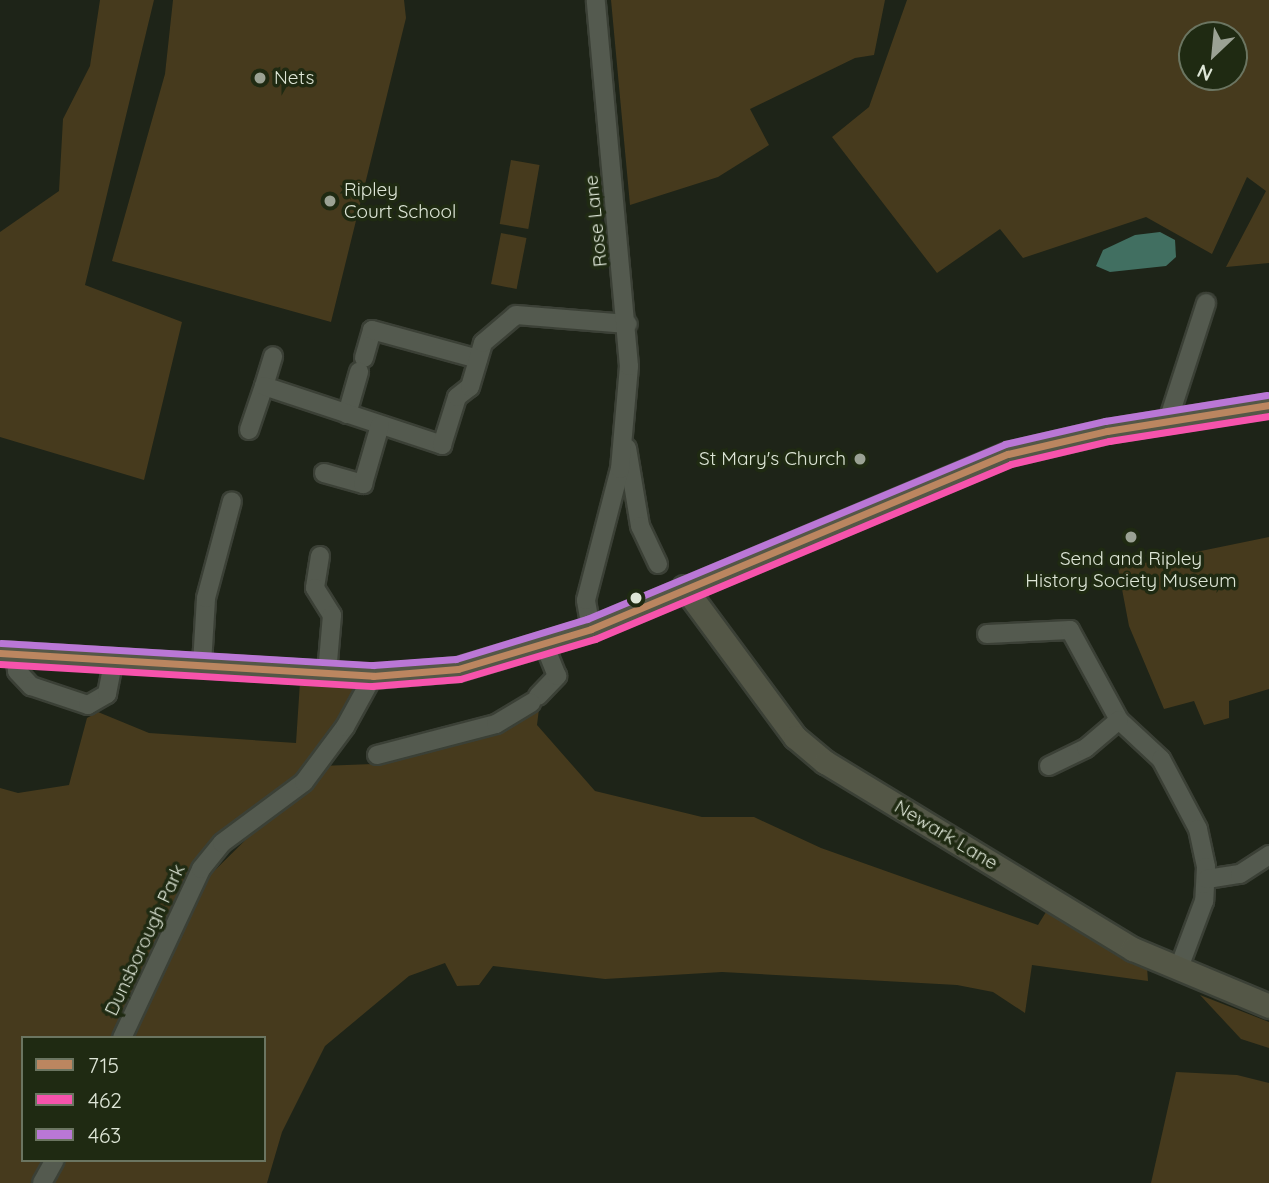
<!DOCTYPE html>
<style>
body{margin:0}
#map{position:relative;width:1269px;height:1183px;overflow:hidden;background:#1e2418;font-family:Quicksand,sans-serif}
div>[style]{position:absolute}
.green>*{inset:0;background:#463a1d;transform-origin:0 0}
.water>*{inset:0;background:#416f61}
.roads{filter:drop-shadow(2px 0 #3b4036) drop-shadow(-2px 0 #3b4036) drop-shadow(0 2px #3b4036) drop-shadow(0 -2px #3b4036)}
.minor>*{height:18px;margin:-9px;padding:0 9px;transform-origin:9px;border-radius:9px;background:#545a4f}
.major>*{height:23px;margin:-11.5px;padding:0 11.5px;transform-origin:11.5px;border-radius:11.5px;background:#545747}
.bus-1>*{height:7px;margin:-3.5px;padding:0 3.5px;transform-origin:3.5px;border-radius:3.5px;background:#bb8660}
.bus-2>*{height:7px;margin:-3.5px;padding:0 3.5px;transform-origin:3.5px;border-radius:3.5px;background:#f653ac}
.bus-3>*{height:7px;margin:-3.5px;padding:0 3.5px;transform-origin:3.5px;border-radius:3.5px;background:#ba77d6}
.dots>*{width:19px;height:19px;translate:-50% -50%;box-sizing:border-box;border:4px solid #1f2a12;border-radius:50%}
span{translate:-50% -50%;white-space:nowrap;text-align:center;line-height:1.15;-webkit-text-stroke:7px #1f2a12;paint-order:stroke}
.poi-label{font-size:19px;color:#dee6d7}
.left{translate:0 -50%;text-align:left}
.right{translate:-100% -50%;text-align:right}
.street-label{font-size:19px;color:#dee6d7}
.legend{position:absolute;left:21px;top:1036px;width:245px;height:126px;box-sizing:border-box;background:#1f2a12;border:2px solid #6b7561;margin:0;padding:9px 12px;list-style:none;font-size:21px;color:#dee6d7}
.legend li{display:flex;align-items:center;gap:14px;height:35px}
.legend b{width:35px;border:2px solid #6b7561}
.north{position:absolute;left:1178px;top:21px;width:70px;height:70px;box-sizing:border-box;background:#1f2a12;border:2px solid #6b7561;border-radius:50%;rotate:206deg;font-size:19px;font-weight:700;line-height:28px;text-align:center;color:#dee6d7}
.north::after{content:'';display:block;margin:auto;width:24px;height:32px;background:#9ba294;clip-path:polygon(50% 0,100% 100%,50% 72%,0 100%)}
</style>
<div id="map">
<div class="green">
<div style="clip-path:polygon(100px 0,154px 0,85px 285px,182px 322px,144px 480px,0 437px,0 232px,59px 191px,63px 119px,90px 66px)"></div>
<div style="clip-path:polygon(173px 0,404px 0,406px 18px,331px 322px,112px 261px,165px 74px)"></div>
<div style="clip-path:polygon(611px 0,885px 0,874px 55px,855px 58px,750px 109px,769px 145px,718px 177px,630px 205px)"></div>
<div style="clip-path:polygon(evenodd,907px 0,1269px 0,1269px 263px,1226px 267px,1266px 191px,1247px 177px,1212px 254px,1146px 217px,1023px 258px,1000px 229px,937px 273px,832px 137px,869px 107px,907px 0,1192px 35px,1234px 35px,1234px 77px,1192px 77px,1192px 35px)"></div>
<div style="left:511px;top:160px;width:29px;height:65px;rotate:10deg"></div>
<div style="left:501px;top:233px;width:26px;height:52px;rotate:11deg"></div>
<div style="clip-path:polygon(1269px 537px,1269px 689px,1229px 701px,1229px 718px,1204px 725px,1194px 701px,1164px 709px,1129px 626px,1118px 568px)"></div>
<div style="clip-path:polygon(300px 682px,352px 686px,356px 701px,307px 769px,233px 831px,114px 1038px,23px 1038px,23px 1160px,48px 1160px,36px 1183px,0 1183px,0 788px,18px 793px,69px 785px,87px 718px,98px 712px,149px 733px,296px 743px)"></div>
<div style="clip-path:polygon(534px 705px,539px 709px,537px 725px,595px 791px,702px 817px,754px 817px,821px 848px,1038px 925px,1046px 912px,1147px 967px,1148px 981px,1032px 965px,1025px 1013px,993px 992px,957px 985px,722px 972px,605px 979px,493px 966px,479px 985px,457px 986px,445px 963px,409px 976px,325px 1046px,282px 1132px,267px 1183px,45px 1183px,57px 1160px,264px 1160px,264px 1038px,124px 1038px,200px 885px,320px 766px,373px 764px,510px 720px)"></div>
<div style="clip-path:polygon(1200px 995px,1269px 1022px,1269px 1048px,1241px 1039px)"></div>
<div style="clip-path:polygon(1176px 1072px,1237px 1075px,1269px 1083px,1269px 1183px,1151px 1183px)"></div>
</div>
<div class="water">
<div style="clip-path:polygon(1160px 232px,1175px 240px,1176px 257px,1166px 266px,1110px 272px,1096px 266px,1103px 250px,1135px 235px)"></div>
</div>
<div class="roads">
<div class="minor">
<div style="left:364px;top:358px;width:29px;rotate:-74deg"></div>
<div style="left:372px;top:330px;width:110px;rotate:15.3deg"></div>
<div style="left:264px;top:386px;width:31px;rotate:-73deg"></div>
<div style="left:347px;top:414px;width:44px;rotate:-74.1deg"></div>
<div style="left:1168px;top:421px;width:124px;rotate:-72.1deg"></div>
<div style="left:249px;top:430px;width:46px;rotate:-71.2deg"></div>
<div style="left:264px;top:386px;width:188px;rotate:18.3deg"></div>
<div style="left:442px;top:445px;width:50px;rotate:-72.6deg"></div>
<div style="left:457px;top:397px;width:16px;rotate:-38deg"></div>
<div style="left:470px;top:387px;width:46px;rotate:-73.5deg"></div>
<div style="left:483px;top:343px;width:43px;rotate:-40.3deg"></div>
<div style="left:516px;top:315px;width:112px;rotate:4.6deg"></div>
<div style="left:627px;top:448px;width:79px;rotate:80.5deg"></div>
<div style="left:640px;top:526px;width:42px;rotate:64.7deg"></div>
<div style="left:324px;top:473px;width:41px;rotate:15.8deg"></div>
<div style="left:363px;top:484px;width:61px;rotate:-73.9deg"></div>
<div style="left:320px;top:556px;width:32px;rotate:99deg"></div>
<div style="left:315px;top:588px;width:32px;rotate:58deg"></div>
<div style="left:332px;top:615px;width:58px;rotate:94.9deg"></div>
<div style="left:591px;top:629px;width:29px;rotate:-100deg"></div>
<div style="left:586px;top:600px;width:135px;rotate:-75.5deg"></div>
<div style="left:620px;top:469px;width:103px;rotate:-85deg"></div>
<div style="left:629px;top:366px;width:367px;rotate:-95.2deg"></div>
<div style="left:987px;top:634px;width:83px;rotate:-2.8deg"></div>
<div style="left:1070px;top:630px;width:102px;rotate:61.4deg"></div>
<div style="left:1119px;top:720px;width:57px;rotate:42.9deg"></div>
<div style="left:1161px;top:759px;width:79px;rotate:62.1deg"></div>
<div style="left:1198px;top:829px;width:39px;rotate:78deg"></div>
<div style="left:1206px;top:867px;width:34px;rotate:93deg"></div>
<div style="left:1204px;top:901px;width:72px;rotate:110.5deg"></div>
<div style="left:15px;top:654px;width:17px;rotate:83deg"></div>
<div style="left:17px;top:671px;width:21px;rotate:47deg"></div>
<div style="left:31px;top:686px;width:60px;rotate:18.4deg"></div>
<div style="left:88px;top:705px;width:22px;rotate:-30deg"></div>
<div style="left:107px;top:694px;width:36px;rotate:-79deg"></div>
<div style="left:202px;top:664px;width:66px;rotate:-86.5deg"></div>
<div style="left:206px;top:598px;width:100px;rotate:-75deg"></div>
<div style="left:538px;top:696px;width:28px;rotate:-46deg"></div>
<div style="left:557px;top:676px;width:32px;rotate:-112deg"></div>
<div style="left:377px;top:755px;width:123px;rotate:-14.6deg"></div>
<div style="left:496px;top:724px;width:41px;rotate:-31deg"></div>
<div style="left:1049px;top:766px;width:41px;rotate:-25.9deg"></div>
<div style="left:1086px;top:748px;width:43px;rotate:-40.3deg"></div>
<div style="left:1207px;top:879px;width:33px;rotate:-9deg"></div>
<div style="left:1240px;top:874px;width:35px;rotate:-33deg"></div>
<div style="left:122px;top:1038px;width:187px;rotate:-64.9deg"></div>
<div style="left:201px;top:869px;width:33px;rotate:-51deg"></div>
<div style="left:222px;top:843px;width:102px;rotate:-36.6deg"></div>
<div style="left:304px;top:782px;width:69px;rotate:-53.3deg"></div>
<div style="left:345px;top:727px;width:58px;rotate:-61.2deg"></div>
<div style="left:42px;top:1183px;width:26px;rotate:-61deg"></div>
</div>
<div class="major">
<div style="left:684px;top:587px;width:187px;rotate:53.5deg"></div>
<div style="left:795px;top:737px;width:39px;rotate:40deg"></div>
<div style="left:825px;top:762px;width:360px;rotate:31.3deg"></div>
<div style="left:1133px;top:949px;width:147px;rotate:22.7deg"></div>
<div style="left:0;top:653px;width:374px;rotate:3.5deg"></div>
<div style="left:373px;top:676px;width:85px;rotate:-4.7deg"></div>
<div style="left:458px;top:669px;width:139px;rotate:-16.7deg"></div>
<div style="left:591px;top:629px;width:452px;rotate:-22.8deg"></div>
<div style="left:1008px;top:454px;width:102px;rotate:-13.1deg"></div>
<div style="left:1107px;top:431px;width:164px;rotate:-9.1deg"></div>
</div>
</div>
<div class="bus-1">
<div style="left:0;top:653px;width:374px;rotate:3.5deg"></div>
<div style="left:373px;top:676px;width:85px;rotate:-4.7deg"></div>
<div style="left:458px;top:669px;width:139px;rotate:-16.7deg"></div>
<div style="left:591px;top:629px;width:452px;rotate:-22.8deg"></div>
<div style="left:1008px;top:454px;width:102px;rotate:-13.1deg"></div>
<div style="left:1107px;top:431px;width:164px;rotate:-9.1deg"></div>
</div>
<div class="bus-2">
<div style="left:0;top:664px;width:373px;rotate:3.4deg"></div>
<div style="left:372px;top:686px;width:88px;rotate:-4.5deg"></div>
<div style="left:460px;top:679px;width:141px;rotate:-16.5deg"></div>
<div style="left:595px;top:639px;width:451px;rotate:-22.8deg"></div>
<div style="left:1011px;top:464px;width:101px;rotate:-13.2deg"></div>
<div style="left:1109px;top:441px;width:162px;rotate:-8.9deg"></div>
</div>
<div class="bus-3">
<div style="left:1px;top:643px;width:373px;rotate:3.4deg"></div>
<div style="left:373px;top:665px;width:83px;rotate:-4.1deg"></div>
<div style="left:456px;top:659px;width:137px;rotate:-17deg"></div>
<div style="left:587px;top:619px;width:453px;rotate:-22.7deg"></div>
<div style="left:1005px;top:444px;width:103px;rotate:-13deg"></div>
<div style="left:1105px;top:421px;width:164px;rotate:-9.1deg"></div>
</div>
<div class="dots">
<div style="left:260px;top:78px;background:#9ba294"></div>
<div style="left:330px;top:201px;background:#9ba294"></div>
<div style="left:860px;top:459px;background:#9ba294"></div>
<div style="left:1131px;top:537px;background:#9ba294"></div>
<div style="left:636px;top:598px;background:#dee6d7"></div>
</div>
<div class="poi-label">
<span class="left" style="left:274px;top:78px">Nets</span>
<span class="left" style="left:344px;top:201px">Ripley<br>Court School</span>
<span class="right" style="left:846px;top:459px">St Mary's Church</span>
<span style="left:1131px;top:570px">Send and Ripley<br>History Society Museum</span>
</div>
<div class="street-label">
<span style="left:596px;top:221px;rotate:-96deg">Rose Lane</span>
<span style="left:946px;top:835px;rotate:31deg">Newark Lane</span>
<span style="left:145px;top:940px;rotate:-65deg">Dunsborough Park</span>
</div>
<ul class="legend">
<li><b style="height:9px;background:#bb8660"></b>715</li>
<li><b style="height:9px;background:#f653ac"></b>462</li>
<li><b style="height:9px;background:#ba77d6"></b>463</li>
</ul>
<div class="north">N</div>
</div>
